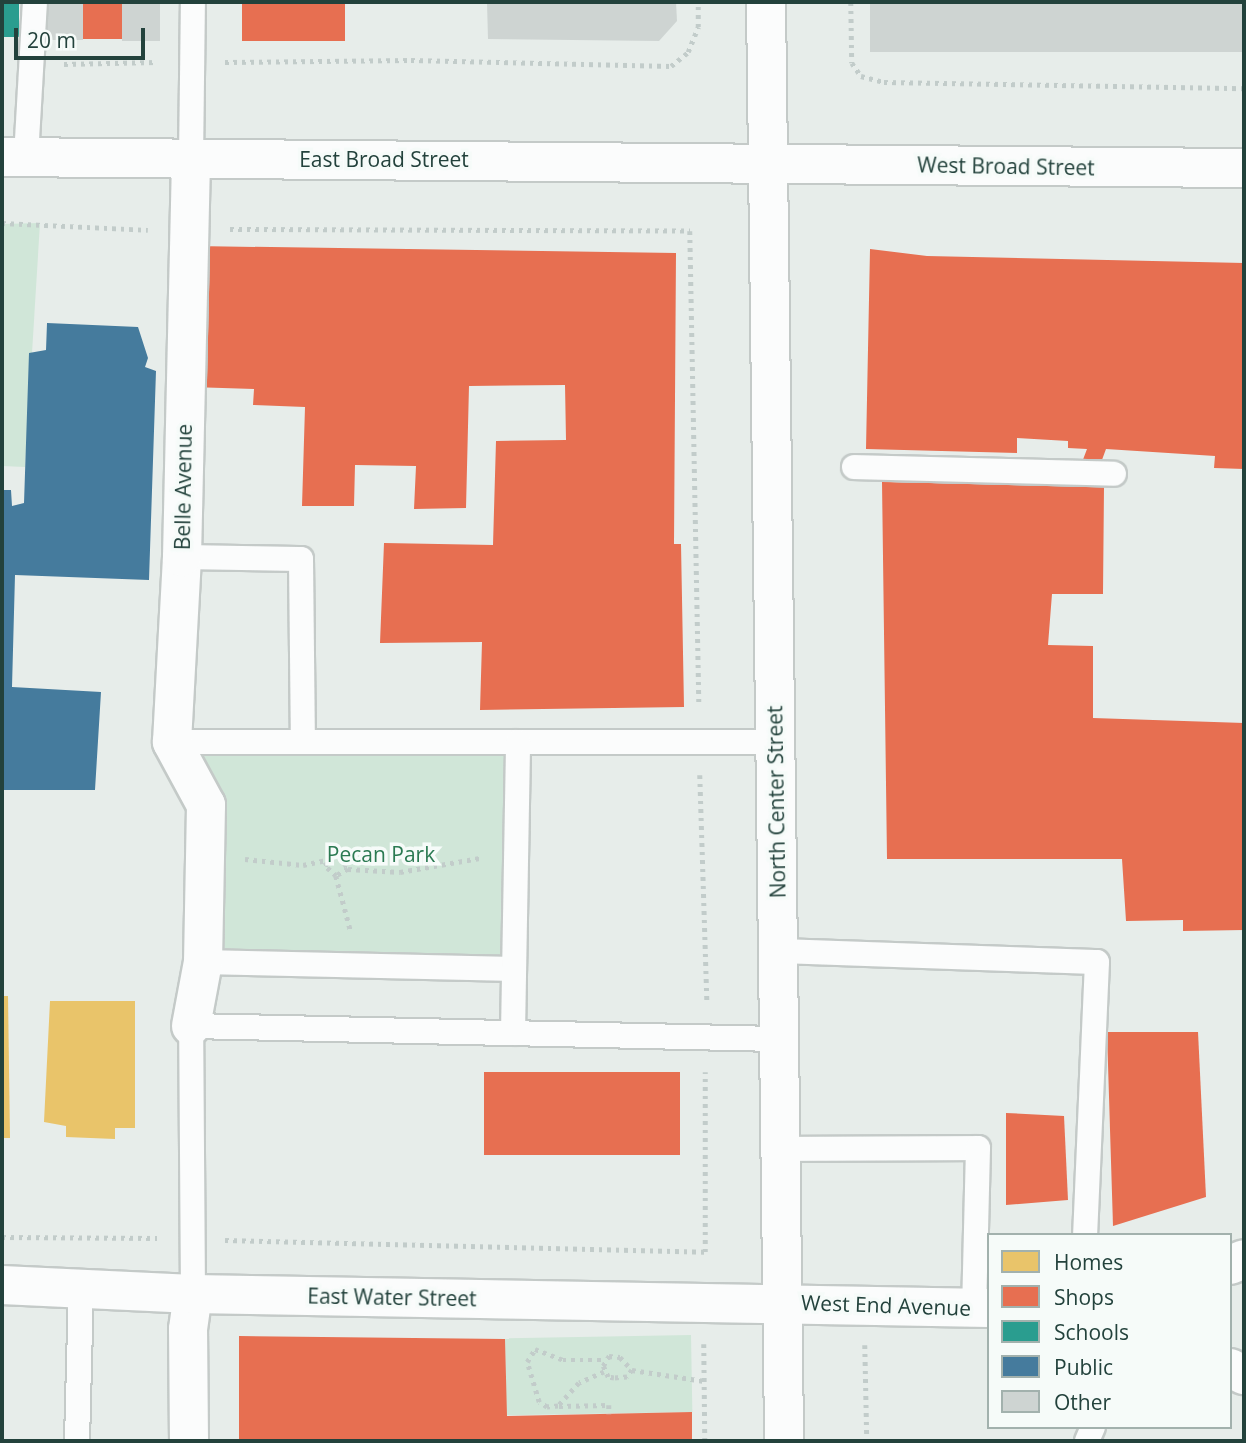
<!DOCTYPE html>
<style>
body{margin:0}
#map{position:relative;width:1246px;height:1443px;overflow:hidden;background:#e7edea;font-family:"Open Sans",sans-serif}
div>[style]{position:absolute}
.green>*{inset:0;background:#d0e6d8;transform-origin:0 0}
.homes>*{inset:0;background:#e9c46a}
.shops>*{inset:0;background:#e76f51;transform-origin:0 0}
.schools>*{inset:0;background:#2a9d8f;transform-origin:0 0}
.public>*{inset:0;background:#457b9d}
.building>*{inset:0;background:#ced4d2;transform-origin:0 0}
.path>*{height:4.5px;margin-top:-2.25px;transform-origin:0;background:repeating-linear-gradient(90deg,#c2ccca 0 3.5px,transparent 0 8.5px)}
.roads{filter:drop-shadow(2px 0 #c4cac8) drop-shadow(-2px 0 #c4cac8) drop-shadow(0 2px #c4cac8) drop-shadow(0 -2px #c4cac8)}
.service>*{height:24px;margin:-12px;padding:0 12px;transform-origin:12px;border-radius:12px;background:#fbfcfc}
.minor>*{height:38px;margin:-19px;padding:0 19px;transform-origin:19px;border-radius:19px;background:#fbfcfc}
.tertiary>*{height:38px;margin:-19px;padding:0 19px;transform-origin:19px;border-radius:19px;background:#fbfcfc}
.secondary>*{height:38px;margin:-19px;padding:0 19px;transform-origin:19px;border-radius:19px;background:#fbfcfc}
span{translate:-50% -50%;white-space:nowrap;text-align:center;line-height:1.15;-webkit-text-stroke:7px #f6fbf9;paint-order:stroke}
.street-label{font-size:21px;color:#23423c}
.park-label{font-size:21px;color:#2b7a52}
.frame{position:absolute;inset:0;border:4px solid #23423c;pointer-events:none}
.legend{position:absolute;left:987px;top:1233px;width:245px;height:196px;box-sizing:border-box;background:#f6fbf9;border:2px solid #a2b1ad;margin:0;padding:9px 12px;list-style:none;font-size:21px;color:#23423c}
.legend li{display:flex;align-items:center;gap:14px;height:35px}
.legend b{width:35px;border:2px solid #a2b1ad}
.scale{position:absolute;left:14px;top:28px;width:131px;height:32px;box-sizing:border-box;border:4px solid #23423c;border-top:0;padding-left:9px;font-size:21px;line-height:24px;white-space:nowrap;color:#23423c;-webkit-text-stroke:5px #f6fbf9;paint-order:stroke}
</style>
<div id="map">
<div class="green">
<div style="clip-path:polygon(40px 223px,25px 467px,2px 466px,2px 224px)"></div>
<div style="clip-path:polygon(172px 742px,518px 742px,514px 969px,203px 962px,206px 843px)"></div>
<div style="left:691px;top:1335px;width:77px;height:186px;rotate:89deg"></div>
</div>
<div class="homes">
<div style="clip-path:polygon(2px 996px,8px 996px,10px 1138px,2px 1138px)"></div>
<div style="clip-path:polygon(50px 1001px,135px 1001px,135px 1128px,115px 1128px,115px 1139px,66px 1137px,66px 1126px,44px 1122px)"></div>
</div>
<div class="shops">
<div style="left:83px;top:2px;width:39px;height:37px"></div>
<div style="left:242px;top:2px;width:103px;height:39px"></div>
<div style="clip-path:polygon(195px 246px,676px 253px,674px 544px,681px 544px,684px 707px,480px 710px,482px 642px,380px 643px,384px 543px,493px 545px,496px 441px,566px 440px,565px 385px,469px 386px,466px 508px,414px 509px,416px 466px,355px 465px,354px 506px,302px 506px,305px 407px,253px 405px,254px 389px,191px 387px)"></div>
<div style="clip-path:polygon(870px 249px,927px 256px,1244px 263px,1244px 469px,1214px 468px,1215px 456px,1106px 449px,1092px 487px,1104px 487px,1103px 594px,1052px 594px,1048px 645px,1093px 646px,1093px 718px,1244px 723px,1244px 930px,1183px 931px,1183px 920px,1126px 921px,1122px 859px,887px 859px,882px 482px,1073px 486px,1087px 449px,1068px 448px,1068px 441px,1017px 438px,1017px 453px,866px 449px)"></div>
<div style="clip-path:polygon(1107px 1032px,1198px 1032px,1206px 1197px,1113px 1226px)"></div>
<div style="left:484px;top:1072px;width:196px;height:83px"></div>
<div style="clip-path:polygon(1006px 1113px,1064px 1116px,1068px 1200px,1006px 1205px)"></div>
<div style="clip-path:polygon(239px 1336px,505px 1339px,507px 1416px,692px 1412px,692px 1441px,239px 1441px)"></div>
</div>
<div class="schools">
<div style="left:2px;top:2px;width:17px;height:35px"></div>
</div>
<div class="public">
<div style="clip-path:polygon(47px 323px,138px 327px,148px 358px,145px 367px,156px 371px,149px 580px,15px 575px,12px 687px,101px 692px,95px 790px,2px 790px,2px 490px,11px 490px,12px 506px,24px 503px,29px 353px,46px 350px)"></div>
</div>
<div class="building">
<div style="left:45px;top:2px;width:38px;height:38px"></div>
<div style="left:122px;top:2px;width:38px;height:39px"></div>
<div style="clip-path:polygon(487px 2px,676px 2px,677px 21px,659px 41px,488px 39px)"></div>
<div style="left:870px;top:2px;width:374px;height:50px"></div>
</div>
<div class="path">
<div style="left:851px;top:2px;width:61px;rotate:89.1deg"></div>
<div style="left:852px;top:63px;width:16px;rotate:55deg"></div>
<div style="left:861px;top:76px;width:24px;rotate:15deg"></div>
<div style="left:884px;top:82px;width:360px;rotate:1deg"></div>
<div style="left:225px;top:62px;width:186px;rotate:-0.6deg"></div>
<div style="left:411px;top:60px;width:260px;rotate:1.3deg"></div>
<div style="left:671px;top:66px;width:22px;rotate:-39deg"></div>
<div style="left:688px;top:52px;width:27px;rotate:-68deg"></div>
<div style="left:698px;top:27px;width:25px;rotate:-90deg"></div>
<div style="left:64px;top:64px;width:93px;rotate:-1.2deg"></div>
<div style="left:2px;top:223px;width:146px;rotate:2.7deg"></div>
<div style="left:230px;top:229px;width:460px;rotate:0.2deg"></div>
<div style="left:690px;top:231px;width:475px;rotate:88.9deg"></div>
<div style="left:700px;top:775px;width:229px;rotate:88.2deg"></div>
<div style="left:245px;top:859px;width:58px;rotate:5.9deg"></div>
<div style="left:303px;top:865px;width:25px;rotate:-12deg"></div>
<div style="left:348px;top:869px;width:14px;rotate:150deg"></div>
<div style="left:336px;top:876px;width:15px;rotate:-138deg"></div>
<div style="left:325px;top:866px;width:14px;rotate:-60deg"></div>
<div style="left:332px;top:854px;width:9px;rotate:13deg"></div>
<div style="left:341px;top:856px;width:15px;rotate:62deg"></div>
<div style="left:348px;top:869px;width:52px;rotate:3.3deg"></div>
<div style="left:400px;top:872px;width:81px;rotate:-9.9deg"></div>
<div style="left:336px;top:876px;width:58px;rotate:75deg"></div>
<div style="left:2px;top:1237px;width:155px;rotate:0.4deg"></div>
<div style="left:225px;top:1240px;width:480px;rotate:1.4deg"></div>
<div style="left:705px;top:1252px;width:180px;rotate:-90deg"></div>
<div style="left:704px;top:1344px;width:97px;rotate:89.4deg"></div>
<div style="left:865px;top:1345px;width:96px;rotate:88.8deg"></div>
<div style="left:632px;top:1370px;width:9px;rotate:126deg"></div>
<div style="left:627px;top:1377px;width:13px;rotate:176deg"></div>
<div style="left:614px;top:1378px;width:6px;rotate:-171deg"></div>
<div style="left:608px;top:1377px;width:12px;rotate:-114deg"></div>
<div style="left:603px;top:1366px;width:12px;rotate:-59deg"></div>
<div style="left:609px;top:1356px;width:11px;rotate:5deg"></div>
<div style="left:620px;top:1357px;width:18px;rotate:47deg"></div>
<div style="left:632px;top:1370px;width:73px;rotate:8.7deg"></div>
<div style="left:604px;top:1372px;width:27px;rotate:156deg"></div>
<div style="left:579px;top:1383px;width:31px;rotate:132deg"></div>
<div style="left:558px;top:1406px;width:11px;rotate:175deg"></div>
<div style="left:547px;top:1407px;width:9px;rotate:-148deg"></div>
<div style="left:539px;top:1402px;width:42px;rotate:-106.7deg"></div>
<div style="left:527px;top:1362px;width:15px;rotate:-58deg"></div>
<div style="left:535px;top:1349px;width:30px;rotate:21deg"></div>
<div style="left:563px;top:1360px;width:42px"></div>
<div style="left:559px;top:1406px;width:50px;rotate:-1.1deg"></div>
<div style="left:609px;top:1405px;width:9px;rotate:90deg"></div>
</div>
<div class="roads">
<div class="service">
<div style="left:26px;top:157px;width:155px;rotate:-86.7deg"></div>
<div style="left:191px;top:160px;width:158px;rotate:-89.3deg"></div>
<div style="left:854px;top:467px;width:260px;rotate:1.5deg"></div>
<div style="left:182px;top:557px;width:119px;rotate:1deg"></div>
<div style="left:301px;top:559px;width:182px;rotate:89.4deg"></div>
<div style="left:172px;top:742px;width:603px"></div>
<div style="left:778px;top:951px;width:319px;rotate:2deg"></div>
<div style="left:1097px;top:962px;width:273px;rotate:92.5deg"></div>
<div style="left:203px;top:962px;width:311px;rotate:1.3deg"></div>
<div style="left:513px;top:1033px;width:291px;rotate:-89deg"></div>
<div style="left:781px;top:1149px;width:197px;rotate:-0.3deg"></div>
<div style="left:978px;top:1148px;width:160px;rotate:91.4deg"></div>
<div style="left:193px;top:1294px;width:268px;rotate:-90.4deg"></div>
<div style="left:191px;top:1026px;width:588px;rotate:1.27deg"></div>
<div style="left:77px;top:1441px;width:155px;rotate:-88.5deg"></div>
<div style="left:1087px;top:1441px;width:15px;rotate:-67deg"></div>
</div>
<div class="minor">
<div style="left:191px;top:1026px;width:65px;rotate:-79.4deg"></div>
<div style="left:203px;top:962px;width:157px;rotate:-88.9deg"></div>
<div style="left:206px;top:805px;width:72px;rotate:-118.4deg"></div>
<div style="left:172px;top:742px;width:185px;rotate:-86.9deg"></div>
<div style="left:182px;top:557px;width:397px;rotate:-88.7deg"></div>
<div style="left:1230px;top:1368px;width:16px;rotate:27deg"></div>
<div style="left:189px;top:1441px;width:112px;rotate:-90.5deg"></div>
<div style="left:188px;top:1329px;width:35px;rotate:-82deg"></div>
</div>
<div class="tertiary">
<div style="left:2px;top:157px;width:1242px;rotate:0.51deg"></div>
</div>
<div class="secondary">
<div style="left:766px;top:2px;width:1439px;rotate:89.28deg"></div>
<div style="left:1230px;top:1265px;width:15px;rotate:-23deg"></div>
<div style="left:2px;top:1285px;width:191px;rotate:2.7deg"></div>
<div style="left:193px;top:1294px;width:796px;rotate:1.01deg"></div>
</div>
</div>
<div class="street-label">
<span style="left:384px;top:159px">East Broad Street</span>
<span style="left:1006px;top:166px;rotate:1deg">West Broad Street</span>
<span style="left:183px;top:487px;rotate:-89deg">Belle Avenue</span>
<span style="left:776px;top:802px;rotate:-91deg">North Center Street</span>
<span style="left:392px;top:1297px;rotate:1deg">East Water Street</span>
<span style="left:886px;top:1305px;rotate:2deg">West End Avenue</span>
</div>
<div class="park-label">
<span style="left:381px;top:854px">Pecan Park</span>
</div>
<div class="frame"></div>
<ul class="legend">
<li><b style="height:19px;background:#e9c46a"></b>Homes</li>
<li><b style="height:19px;background:#e76f51"></b>Shops</li>
<li><b style="height:19px;background:#2a9d8f"></b>Schools</li>
<li><b style="height:19px;background:#457b9d"></b>Public</li>
<li><b style="height:19px;background:#ced4d2"></b>Other</li>
</ul>
<div class="scale">20 m</div>
</div>
